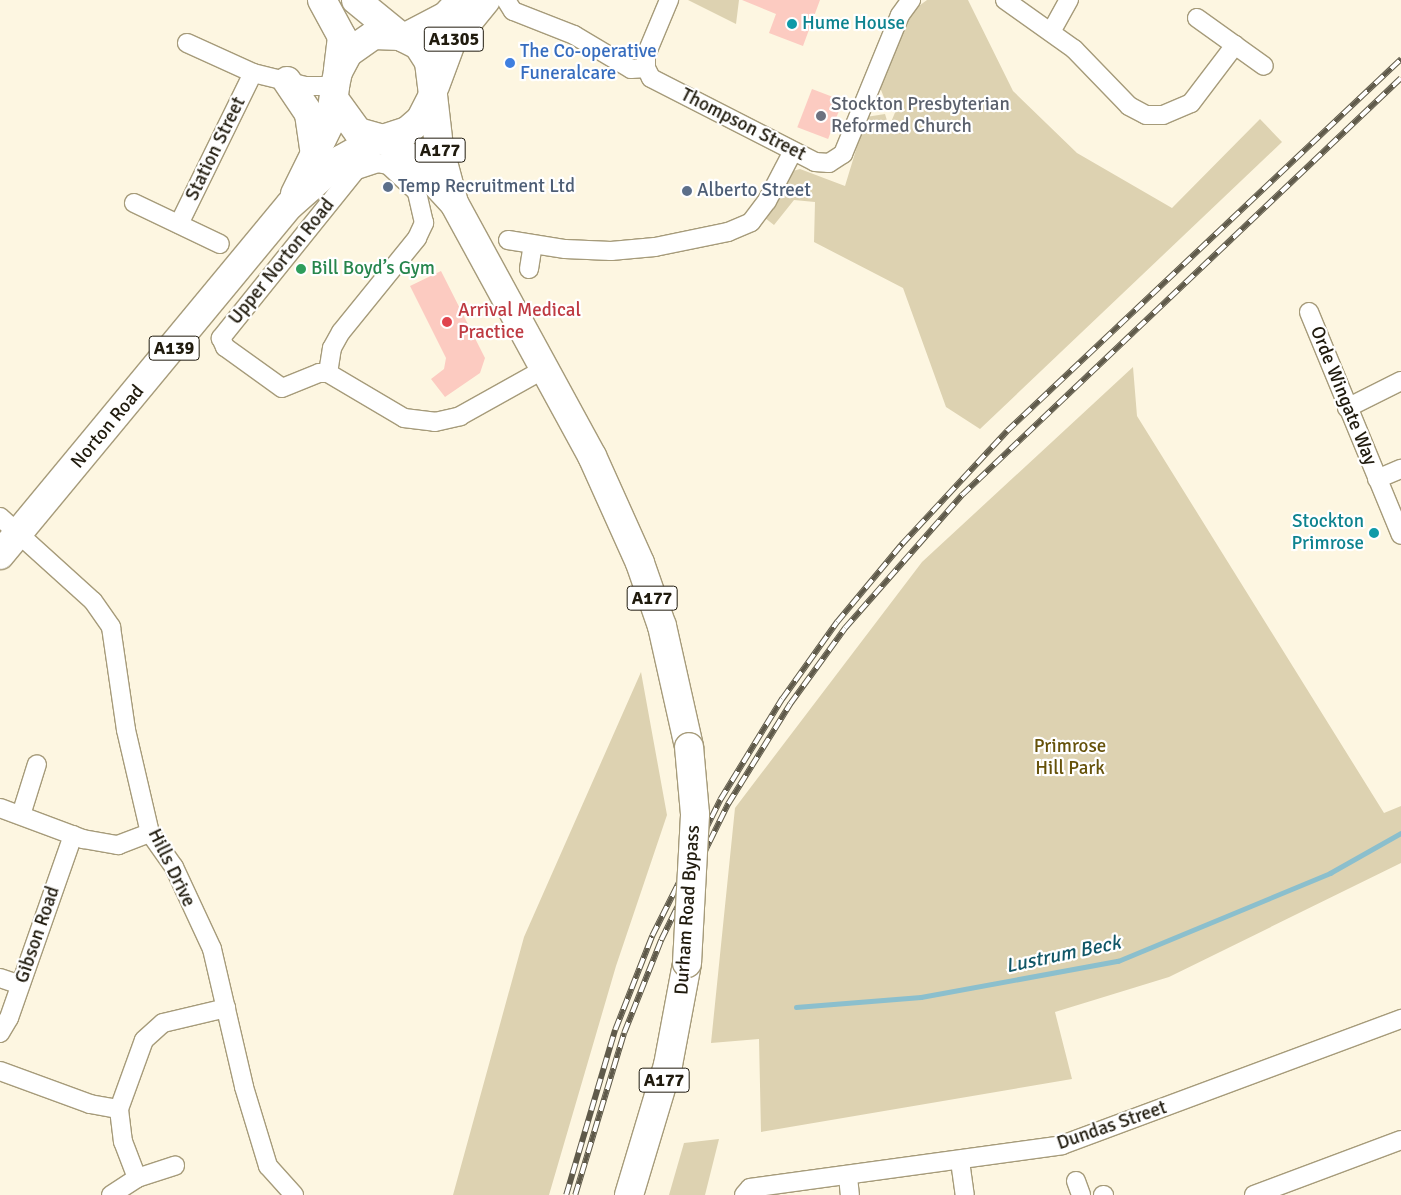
<!DOCTYPE html>
<meta charset="utf-8">
<style>
body{margin:0}
#map{position:relative;width:1401px;height:1195px;overflow:hidden;background:#fdf6e1;font-family:Signika,sans-serif}
div>[style]{position:absolute}
.green>*{inset:0;background:#ddd2b1}
.stream>*{height:4.5px;margin:-2.25px;padding:0 2.25px;transform-origin:2.25px;border-radius:2.25px;background:#8bbfcd}
.building>*{inset:0;background:#fccbc1;transform-origin:0 0}
.roads{filter:drop-shadow(1px 0 #a69b7a) drop-shadow(-1px 0 #a69b7a) drop-shadow(0 1px #a69b7a) drop-shadow(0 -1px #a69b7a)}
.street>*{height:18px;margin:-9px;padding:0 9px;transform-origin:9px;border-radius:9px;background:#fff}
.primary>*{height:28px;margin:-14px;padding:0 14px;transform-origin:14px;border-radius:14px;background:#fff}
.rail>*{height:5.5px;margin-top:-2.75px;transform-origin:0;background:repeating-linear-gradient(90deg,#fff 0 11px,#5f5a4a 0 22px);box-sizing:border-box;border-block:1px solid #5f5a4a}
.bridges{filter:drop-shadow(1px 0 #a69b7a) drop-shadow(-1px 0 #a69b7a) drop-shadow(0 1px #a69b7a) drop-shadow(0 -1px #a69b7a)}
.primary-bridge>*{height:28px;margin:-14px;padding:0 14px;transform-origin:14px;border-radius:14px;background:#fff}
.dots>*{width:14px;height:14px;translate:-50% -50%;box-sizing:border-box;border:2px solid #fff;border-radius:50%}
span{translate:-50% -50%;white-space:nowrap;text-align:center;line-height:1.15;-webkit-text-stroke:4.5px #fff;paint-order:stroke}
.shield-label span{padding:1px 4px;background:#fff;border:1px solid;border-radius:4px;-webkit-text-stroke-width:0}
.shield-label{font-size:18px;color:#201b0e;font-weight:700}
.culture-label{font-size:19px;color:#0d838f}
.left{translate:0 -50%;text-align:left}
.right{translate:-100% -50%;text-align:right}
.shop-label{font-size:19px;color:#366cbe}
.worship-label{font-size:19px;color:#5b616d}
.street-label{font-size:19px;color:#201b0e}
.service-label{font-size:19px;color:#4e5e75}
.leisure-label{font-size:19px;color:#27864d}
.health-label{font-size:19px;color:#be3a42}
.park-label{font-size:19px;color:#66520a}
.water-label{font-size:20px;color:#115767;font-style:italic}
</style>
<div id="map">
<div class="green">
<div style="clip-path:polygon(688px 0,739px 0,736px 24px)"></div>
<div style="clip-path:polygon(927px 0,968px 0,1013px 91px,1077px 153px,1172px 208px,1260px 119px,1282px 142px,980px 429px,946px 407px,903px 288px,814px 242px,815px 202px,794px 200px,774px 225px,765px 218px,793px 171px,800px 169px,845px 186px,866px 117px,885px 114px,889px 127px,899px 103px,887px 105px,879px 85px,912px 11px)"></div>
<div style="clip-path:polygon(1133px 367px,1137px 416px,1384px 813px,1401px 806px,1401px 863px,1169px 977px,1055px 1012px,1072px 1079px,761px 1132px,759px 1039px,711px 1043px,735px 808px,922px 562px)"></div>
<div style="clip-path:polygon(641px 672px,667px 815px,616px 966px,549px 1195px,453px 1195px,524px 937px)"></div>
<div style="clip-path:polygon(719px 1139px,705px 1195px,669px 1195px,684px 1143px)"></div>
</div>
<div class="stream">
<div style="left:796px;top:1007px;width:125px;rotate:-4.6deg"></div>
<div style="left:921px;top:997px;width:200px;rotate:-10.4deg"></div>
<div style="left:1118px;top:961px;width:230px;rotate:-22.5deg"></div>
<div style="left:1330px;top:873px;width:81px;rotate:-29.4deg"></div>
</div>
<div class="building">
<div style="clip-path:polygon(742px 0,820px 0,803px 46px,769px 33px,776px 14px)"></div>
<div style="left:812px;top:89px;width:33px;height:41px;rotate:21deg"></div>
<div style="clip-path:polygon(441px 271px,485px 358px,480px 373px,445px 397px,431px 379px,444px 369px,446px 358px,410px 286px)"></div>
</div>
<div class="roads">
<div class="street">
<div style="left:506px;top:0;width:13px;rotate:58deg"></div>
<div style="left:513px;top:11px;width:66px;rotate:21.5deg"></div>
<div style="left:574px;top:35px;width:66px;rotate:30.8deg"></div>
<div style="left:631px;top:69px;width:15px;rotate:-4deg"></div>
<div style="left:646px;top:68px;width:11px;rotate:63deg"></div>
<div style="left:651px;top:78px;width:184px;rotate:27.1deg"></div>
<div style="left:815px;top:162px;width:14px;rotate:4deg"></div>
<div style="left:829px;top:163px;width:17px;rotate:-33deg"></div>
<div style="left:843px;top:154px;width:150px;rotate:-67.7deg"></div>
<div style="left:900px;top:15px;width:19px;rotate:-54deg"></div>
<div style="left:1005px;top:0;width:85px;rotate:35.4deg"></div>
<div style="left:1074px;top:49px;width:79px;rotate:46deg"></div>
<div style="left:1129px;top:106px;width:19px;rotate:28deg"></div>
<div style="left:1146px;top:115px;width:17px"></div>
<div style="left:1163px;top:115px;width:30px;rotate:-23deg"></div>
<div style="left:1191px;top:103px;width:73px;rotate:-52.8deg"></div>
<div style="left:1197px;top:18px;width:82px;rotate:35.6deg"></div>
<div style="left:1051px;top:32px;width:37px;rotate:-61deg"></div>
<div style="left:187px;top:43px;width:72px;rotate:24.4deg"></div>
<div style="left:253px;top:73px;width:55px;rotate:13.8deg"></div>
<div style="left:306px;top:86px;width:29px"></div>
<div style="left:646px;top:68px;width:13px;rotate:-90deg"></div>
<div style="left:646px;top:55px;width:60px;rotate:-67.3deg"></div>
<div style="left:134px;top:203px;width:95px;rotate:25.5deg"></div>
<div style="left:179px;top:224px;width:168px;rotate:-63.9deg"></div>
<div style="left:508px;top:240px;width:58px;rotate:9deg"></div>
<div style="left:565px;top:249px;width:46px;rotate:2.5deg"></div>
<div style="left:611px;top:251px;width:44px;rotate:-5.2deg"></div>
<div style="left:655px;top:247px;width:75px;rotate:-11.6deg"></div>
<div style="left:728px;top:232px;width:25px;rotate:-23deg"></div>
<div style="left:751px;top:222px;width:26px;rotate:-53deg"></div>
<div style="left:767px;top:201px;width:56px;rotate:-62.5deg"></div>
<div style="left:529px;top:269px;width:25px;rotate:-81deg"></div>
<div style="left:1309px;top:312px;width:241px;rotate:67.6deg"></div>
<div style="left:328px;top:373px;width:25px;rotate:-81deg"></div>
<div style="left:332px;top:348px;width:18px;rotate:-61deg"></div>
<div style="left:341px;top:332px;width:121px;rotate:-51deg"></div>
<div style="left:417px;top:238px;width:17px;rotate:-65deg"></div>
<div style="left:424px;top:223px;width:32px;rotate:-103deg"></div>
<div style="left:417px;top:192px;width:40px;rotate:-137deg"></div>
<div style="left:388px;top:165px;width:10px;rotate:-169deg"></div>
<div style="left:378px;top:163px;width:23px;rotate:162deg"></div>
<div style="left:356px;top:170px;width:216px;rotate:128.8deg"></div>
<div style="left:221px;top:338px;width:10px;rotate:66deg"></div>
<div style="left:225px;top:347px;width:70px;rotate:35.7deg"></div>
<div style="left:282px;top:388px;width:40px;rotate:-22deg"></div>
<div style="left:319px;top:373px;width:9px"></div>
<div style="left:328px;top:373px;width:88px;rotate:30.6deg"></div>
<div style="left:404px;top:418px;width:31px;rotate:7deg"></div>
<div style="left:435px;top:422px;width:26px;rotate:-13deg"></div>
<div style="left:460px;top:416px;width:98px;rotate:-29.2deg"></div>
<div style="left:1347px;top:408px;width:60px;rotate:-26.6deg"></div>
<div style="left:1377px;top:479px;width:26px;rotate:-23deg"></div>
<div style="left:0;top:517px;width:125px;rotate:42.1deg"></div>
<div style="left:93px;top:601px;width:32px;rotate:55deg"></div>
<div style="left:111px;top:627px;width:104px;rotate:81.7deg"></div>
<div style="left:126px;top:730px;width:106px;rotate:76.9deg"></div>
<div style="left:150px;top:833px;width:42px;rotate:54.8deg"></div>
<div style="left:174px;top:867px;width:90px;rotate:65.1deg"></div>
<div style="left:212px;top:949px;width:142px;rotate:76.9deg"></div>
<div style="left:244px;top:1087px;width:83px;rotate:73.1deg"></div>
<div style="left:268px;top:1166px;width:39px;rotate:48deg"></div>
<div style="left:0;top:808px;width:89px;rotate:20.5deg"></div>
<div style="left:83px;top:839px;width:36px;rotate:10deg"></div>
<div style="left:118px;top:845px;width:34px;rotate:-21deg"></div>
<div style="left:21px;top:815px;width:53px;rotate:-72.6deg"></div>
<div style="left:0;top:978px;width:21px;rotate:19deg"></div>
<div style="left:0;top:1033px;width:17px;rotate:-59deg"></div>
<div style="left:9px;top:1018px;width:194px;rotate:-70.7deg"></div>
<div style="left:0;top:1071px;width:96px;rotate:20.1deg"></div>
<div style="left:90px;top:1104px;width:29px;rotate:10deg"></div>
<div style="left:960px;top:1161px;width:34px;rotate:82deg"></div>
<div style="left:848px;top:1177px;width:18px;rotate:84deg"></div>
<div style="left:137px;top:1178px;width:39px;rotate:-111deg"></div>
<div style="left:123px;top:1142px;width:33px;rotate:-97deg"></div>
<div style="left:119px;top:1109px;width:73px;rotate:-70.1deg"></div>
<div style="left:144px;top:1040px;width:25px;rotate:-42deg"></div>
<div style="left:163px;top:1023px;width:65px;rotate:-13.4deg"></div>
<div style="left:1076px;top:1181px;width:15px;rotate:70deg"></div>
<div style="left:111px;top:1195px;width:31px;rotate:-33deg"></div>
<div style="left:137px;top:1178px;width:40px;rotate:-18deg"></div>
<div style="left:744px;top:1195px;width:9px;rotate:-49deg"></div>
<div style="left:750px;top:1188px;width:315px;rotate:-7.8deg"></div>
<div style="left:1062px;top:1145px;width:362px;rotate:-20.4deg"></div>
<div style="left:1103px;top:1195px;width:1px"></div>
<div style="left:1254px;top:1195px;width:157px;rotate:-20.5deg"></div>
</div>
<div class="primary">
<div style="left:322px;top:0;width:42px;rotate:61.6deg"></div>
<div style="left:342px;top:37px;width:34px;rotate:97deg"></div>
<div style="left:356px;top:0;width:57px;rotate:39.3deg"></div>
<div style="left:404px;top:38px;width:47px;rotate:-27.6deg"></div>
<div style="left:446px;top:16px;width:22px;rotate:-47deg"></div>
<div style="left:287px;top:81px;width:40px;rotate:56deg"></div>
<div style="left:309px;top:114px;width:41px;rotate:81.7deg"></div>
<div style="left:435px;top:86px;width:46px;rotate:-69.6deg"></div>
<div style="left:451px;top:43px;width:55px;rotate:-50.9deg"></div>
<div style="left:433px;top:95px;width:52px;rotate:83.4deg"></div>
<div style="left:439px;top:147px;width:58px;rotate:75deg"></div>
<div style="left:454px;top:203px;width:288px;rotate:61.4deg"></div>
<div style="left:592px;top:456px;width:117px;rotate:65.8deg"></div>
<div style="left:640px;top:563px;width:67px;rotate:70.8deg"></div>
<div style="left:662px;top:626px;width:124px;rotate:77.4deg"></div>
<div style="left:383px;top:139px;width:39px;rotate:35deg"></div>
<div style="left:415px;top:161px;width:54px;rotate:47.2deg"></div>
<div style="left:295px;top:194px;width:79px;rotate:-63.8deg"></div>
<div style="left:330px;top:123px;width:37px;rotate:-82deg"></div>
<div style="left:335px;top:86px;width:14px;rotate:-78deg"></div>
<div style="left:338px;top:72px;width:21px;rotate:-62deg"></div>
<div style="left:348px;top:53px;width:32px;rotate:-35deg"></div>
<div style="left:374px;top:35px;width:26px;rotate:2deg"></div>
<div style="left:400px;top:36px;width:20px;rotate:27deg"></div>
<div style="left:418px;top:45px;width:20px;rotate:57deg"></div>
<div style="left:429px;top:62px;width:33px;rotate:83deg"></div>
<div style="left:433px;top:95px;width:27px;rotate:117deg"></div>
<div style="left:421px;top:119px;width:18px;rotate:139deg"></div>
<div style="left:407px;top:131px;width:25px;rotate:162deg"></div>
<div style="left:383px;top:139px;width:26px;rotate:-164deg"></div>
<div style="left:358px;top:132px;width:41px;rotate:-126deg"></div>
<div style="left:0;top:555px;width:455px;rotate:-50.4deg"></div>
<div style="left:290px;top:205px;width:69px;rotate:-41.5deg"></div>
<div style="left:342px;top:159px;width:41px;rotate:-29.1deg"></div>
<div style="left:629px;top:1195px;width:136px;rotate:-73.3deg"></div>
<div style="left:668px;top:1065px;width:104px;rotate:-79.4deg"></div>
</div>
</div>
<div class="rail">
<div style="left:566px;top:1195px;width:172px;rotate:-73.5deg"></div>
<div style="left:615px;top:1030px;width:101px;rotate:-68.5deg"></div>
<div style="left:652px;top:936px;width:152px;rotate:-63.4deg"></div>
<div style="left:720px;top:800px;width:119px;rotate:-58.5deg"></div>
<div style="left:782px;top:699px;width:95px;rotate:-54.5deg"></div>
<div style="left:837px;top:622px;width:102px;rotate:-50.2deg"></div>
<div style="left:902px;top:544px;width:154px;rotate:-47.1deg"></div>
<div style="left:1007px;top:431px;width:542px;rotate:-43.35deg"></div>
<div style="left:575px;top:1195px;width:169px;rotate:-73.2deg"></div>
<div style="left:624px;top:1033px;width:100px;rotate:-68.3deg"></div>
<div style="left:661px;top:940px;width:152px;rotate:-63.8deg"></div>
<div style="left:728px;top:804px;width:118px;rotate:-58.2deg"></div>
<div style="left:790px;top:704px;width:94px;rotate:-54.1deg"></div>
<div style="left:845px;top:628px;width:177px;rotate:-48.7deg"></div>
<div style="left:962px;top:495px;width:605px;rotate:-43.53deg"></div>
</div>
<div class="bridges">
<div class="primary-bridge">
<div style="left:687px;top:963px;width:149px;rotate:-86.9deg"></div>
<div style="left:695px;top:814px;width:67px;rotate:-95.1deg"></div>
</div>
</div>
<div class="dots">
<div style="left:792px;top:24px;background:#0f9aa8"></div>
<div style="left:510px;top:63px;background:#3f7fe0"></div>
<div style="left:821px;top:116px;background:#6b7280"></div>
<div style="left:388px;top:187px;background:#5c6f8a"></div>
<div style="left:687px;top:191px;background:#5c6f8a"></div>
<div style="left:301px;top:269px;background:#2e9e5b"></div>
<div style="left:447px;top:322px;background:#e0444e"></div>
<div style="left:1374px;top:533px;background:#0f9aa8"></div>
</div>
<div class="shield-label">
<span style="left:454px;top:39px">A1305</span>
<span style="left:440px;top:150px">A177</span>
<span style="left:174px;top:348px">A139</span>
<span style="left:652px;top:598px">A177</span>
<span style="left:664px;top:1080px">A177</span>
</div>
<div class="culture-label">
<span class="left" style="left:802px;top:24px">Hume House</span>
<span class="right" style="left:1364px;top:533px">Stockton<br>Primrose</span>
</div>
<div class="shop-label">
<span class="left" style="left:520px;top:63px">The Co-operative<br>Funeralcare</span>
</div>
<div class="worship-label">
<span class="left" style="left:831px;top:116px">Stockton Presbyterian<br>Reformed Church</span>
</div>
<div class="street-label">
<span style="left:743px;top:125px;rotate:27deg">Thompson Street</span>
<span style="left:216px;top:149px;rotate:-64deg">Station Street</span>
<span style="left:282px;top:262px;rotate:-51deg">Upper Norton Road</span>
<span style="left:1343px;top:396px;rotate:68deg">Orde Wingate Way</span>
<span style="left:108px;top:427px;rotate:-50deg">Norton Road</span>
<span style="left:171px;top:868px;rotate:64deg">Hills Drive</span>
<span style="left:688px;top:910px;rotate:-86deg">Durham Road Bypass</span>
<span style="left:38px;top:935px;rotate:-71deg">Gibson Road</span>
<span style="left:1112px;top:1126px;rotate:-19deg">Dundas Street</span>
</div>
<div class="service-label">
<span class="left" style="left:398px;top:187px">Temp Recruitment Ltd</span>
<span class="left" style="left:697px;top:191px">Alberto Street</span>
</div>
<div class="leisure-label">
<span class="left" style="left:311px;top:269px">Bill Boyd’s Gym</span>
</div>
<div class="health-label">
<span class="left" style="left:458px;top:322px">Arrival Medical<br>Practice</span>
</div>
<div class="park-label">
<span style="left:1070px;top:758px">Primrose<br>Hill Park</span>
</div>
<div class="water-label">
<span style="left:1063px;top:954px;rotate:-12deg">Lustrum Beck</span>
</div>
</div>
